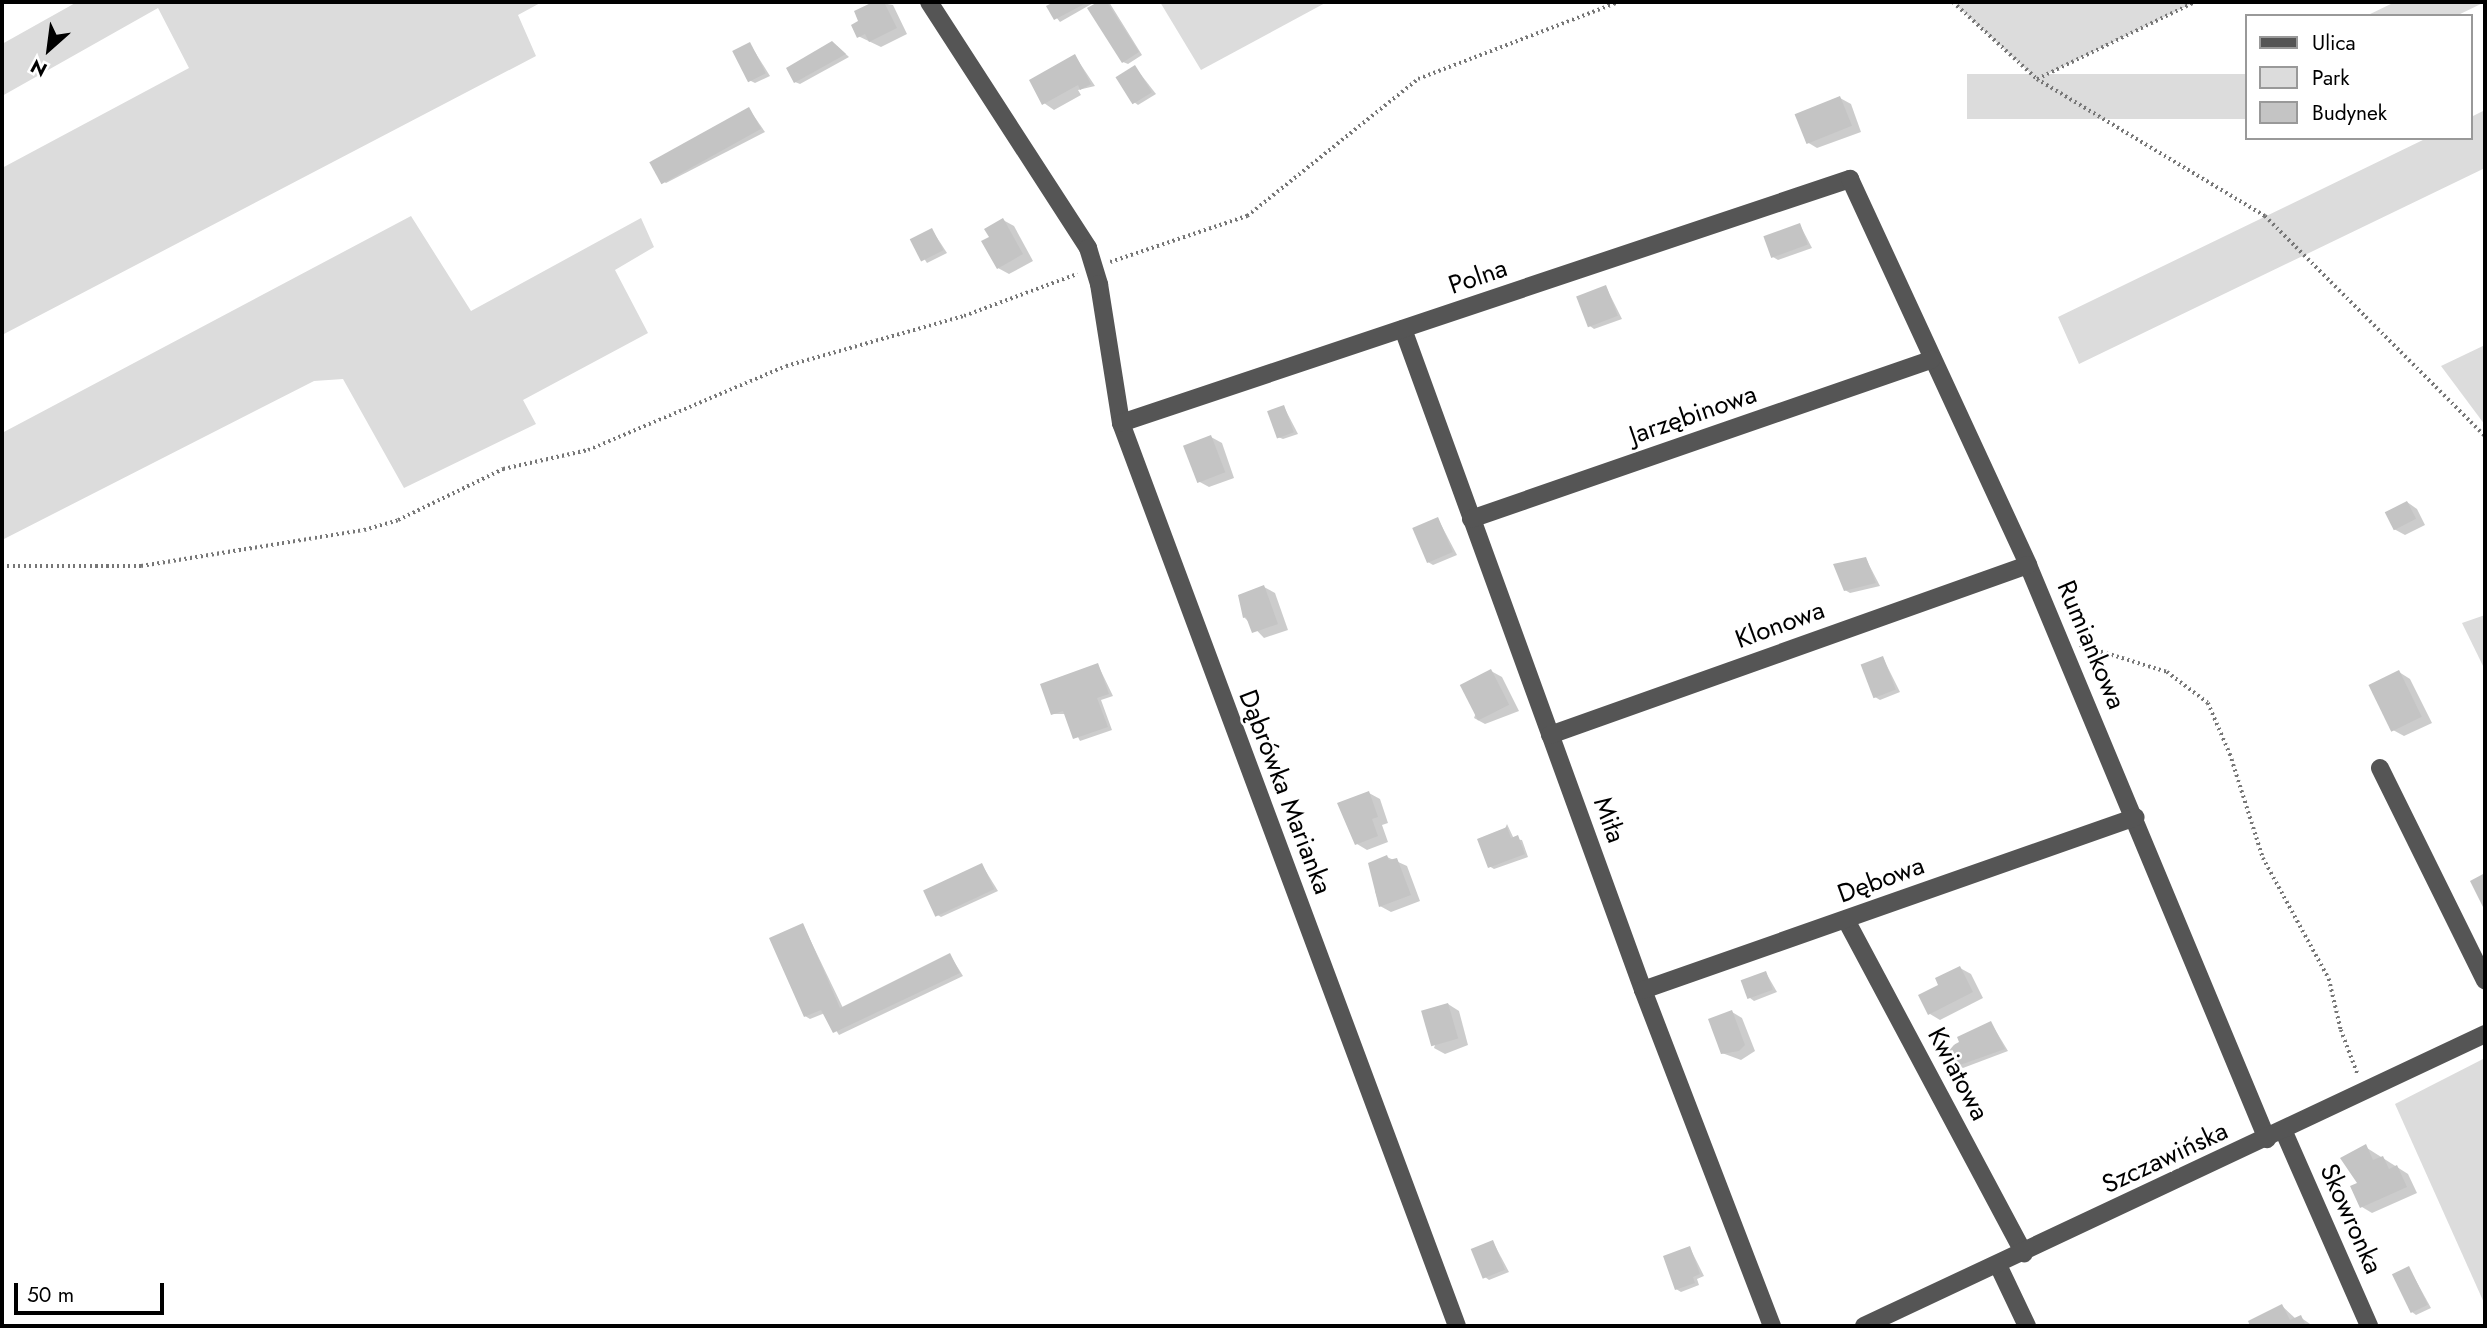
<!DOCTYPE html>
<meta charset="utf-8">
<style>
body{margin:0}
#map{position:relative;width:2487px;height:1328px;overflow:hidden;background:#fff;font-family:Jost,sans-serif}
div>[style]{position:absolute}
.green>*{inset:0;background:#dcdcdc;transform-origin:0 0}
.shadow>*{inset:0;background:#0003}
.building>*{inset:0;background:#c4c4c4;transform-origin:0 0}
.path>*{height:3.5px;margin-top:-1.75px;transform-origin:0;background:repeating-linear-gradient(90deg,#777 0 2px,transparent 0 5.5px)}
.minor>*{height:18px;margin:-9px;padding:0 9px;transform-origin:9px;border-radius:9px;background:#555}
span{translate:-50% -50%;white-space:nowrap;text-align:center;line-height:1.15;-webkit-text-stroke:5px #fff;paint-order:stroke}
.street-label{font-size:26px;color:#000}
.frame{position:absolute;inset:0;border:4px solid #000;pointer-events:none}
.legend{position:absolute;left:2245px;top:14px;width:228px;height:126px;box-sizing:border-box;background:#fff;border:2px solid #999;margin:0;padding:9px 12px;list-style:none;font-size:21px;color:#000}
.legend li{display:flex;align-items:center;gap:14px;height:35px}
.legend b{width:35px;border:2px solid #999}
.north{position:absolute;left:14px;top:14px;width:70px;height:70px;-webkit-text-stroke:5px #fff;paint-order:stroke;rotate:208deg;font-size:19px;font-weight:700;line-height:28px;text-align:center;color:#000}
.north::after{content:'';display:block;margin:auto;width:24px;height:32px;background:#000;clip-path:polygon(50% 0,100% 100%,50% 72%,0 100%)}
.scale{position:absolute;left:14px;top:1283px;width:150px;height:32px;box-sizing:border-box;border:4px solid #000;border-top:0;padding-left:9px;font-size:21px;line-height:24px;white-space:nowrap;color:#000;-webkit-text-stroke:5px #fff;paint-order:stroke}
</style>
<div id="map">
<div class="green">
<div style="clip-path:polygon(77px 2px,542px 2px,518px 15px,536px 56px,2px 335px,2px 168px,189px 68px,158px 8px,2px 96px,2px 44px)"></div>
<div style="clip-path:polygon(1160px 2px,1327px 2px,1201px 70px)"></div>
<div style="clip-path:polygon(1963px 2px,2195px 2px,2037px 79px,1956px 5px)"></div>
<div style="clip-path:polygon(2395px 2px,2485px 2px,2456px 16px,2366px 16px)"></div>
<div style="left:2247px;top:74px;width:45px;height:280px;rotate:90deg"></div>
<div style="clip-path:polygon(2485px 110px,2485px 168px,2079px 364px,2058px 317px,2427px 138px,2471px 138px,2471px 117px)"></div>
<div style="clip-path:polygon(411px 216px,471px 311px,641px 218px,654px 247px,615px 270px,648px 333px,523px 400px,536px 424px,404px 488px,343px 379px,314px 381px,2px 540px,2px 433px)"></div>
<div style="clip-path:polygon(2485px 345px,2485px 425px,2441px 366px)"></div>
<div style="clip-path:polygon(2485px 615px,2485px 670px,2462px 623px)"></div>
<div style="clip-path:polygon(2485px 1058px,2485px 1305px,2395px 1104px)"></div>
</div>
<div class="shadow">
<div style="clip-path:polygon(876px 2px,893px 5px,907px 34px,881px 47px,858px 36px,861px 22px,856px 12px)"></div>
<div style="clip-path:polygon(1058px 2px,1109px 2px,1142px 55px,1128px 64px,1123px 62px,1095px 2px,1060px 22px,1048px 7px)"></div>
<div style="clip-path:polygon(750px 44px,770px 76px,755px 83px,751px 81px)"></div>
<div style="clip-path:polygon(837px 46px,849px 57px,800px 84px,795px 82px)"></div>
<div style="clip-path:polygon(1075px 56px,1095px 86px,1078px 90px,1081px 95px,1054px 110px,1044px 103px)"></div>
<div style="clip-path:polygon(1135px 67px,1156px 94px,1138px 105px,1134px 102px)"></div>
<div style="clip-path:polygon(1840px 98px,1851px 104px,1861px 132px,1817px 148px,1807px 142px)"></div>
<div style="clip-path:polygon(749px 109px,765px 132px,666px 183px,661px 180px)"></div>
<div style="clip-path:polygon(1003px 220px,1014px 226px,1033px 261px,1009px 274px,998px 268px,991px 238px)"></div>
<div style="clip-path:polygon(1800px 225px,1812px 248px,1778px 260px,1773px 257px)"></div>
<div style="clip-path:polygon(932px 230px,947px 253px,927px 263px,912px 240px)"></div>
<div style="clip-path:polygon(1606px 287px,1622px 319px,1594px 329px,1590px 326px)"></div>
<div style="clip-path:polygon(1284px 407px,1298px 434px,1283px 439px,1278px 437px)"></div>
<div style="clip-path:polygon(1211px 437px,1222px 443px,1234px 478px,1209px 487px,1198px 481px)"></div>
<div style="clip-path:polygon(2407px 502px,2417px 509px,2425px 525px,2405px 535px,2394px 529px)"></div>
<div style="clip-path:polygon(1438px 519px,1457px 555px,1433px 565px,1428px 562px)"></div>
<div style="clip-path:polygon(1866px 559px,1880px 586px,1850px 593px,1845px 590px)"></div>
<div style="clip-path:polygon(1264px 587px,1275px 593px,1288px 630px,1264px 638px,1244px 617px)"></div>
<div style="clip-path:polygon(1883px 658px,1900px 692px,1880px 700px,1875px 697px)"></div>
<div style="clip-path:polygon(1098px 665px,1113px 696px,1101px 700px,1112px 730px,1080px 741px,1066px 714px,1052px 714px)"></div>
<div style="clip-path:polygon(1491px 671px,1502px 677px,1519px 711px,1485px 724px,1474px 718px)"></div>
<div style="clip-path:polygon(2399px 672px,2410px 679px,2432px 723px,2404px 736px,2393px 730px)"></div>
<div style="clip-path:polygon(1369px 793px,1380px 799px,1388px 823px,1382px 825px,1388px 842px,1367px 850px,1357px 844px)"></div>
<div style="clip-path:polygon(1507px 824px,1514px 839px,1522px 840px,1528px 857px,1494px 869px,1489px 866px)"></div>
<div style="clip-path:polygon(1387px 857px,1407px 866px,1420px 901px,1391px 912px,1380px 906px,1375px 891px,1379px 889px)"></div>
<div style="clip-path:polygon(982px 865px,998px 891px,941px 917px,936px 914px)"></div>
<div style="clip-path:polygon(803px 925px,843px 1008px,950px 955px,963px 976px,839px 1035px,825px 1013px,810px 1019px,805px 1016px)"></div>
<div style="clip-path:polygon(1960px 968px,1971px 974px,1983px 998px,1940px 1020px,1930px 1014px,1941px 986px)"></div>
<div style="clip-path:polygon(1766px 973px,1777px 992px,1754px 1001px,1750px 998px)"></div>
<div style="clip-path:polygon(1448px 1004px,1459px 1011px,1468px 1045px,1445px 1054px,1434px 1048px)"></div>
<div style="clip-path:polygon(1732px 1012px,1742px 1018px,1755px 1051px,1741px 1060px,1722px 1053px)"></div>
<div style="clip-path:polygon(1991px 1023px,2008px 1051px,1963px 1068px,1958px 1065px)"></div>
<div style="clip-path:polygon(2367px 1148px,2408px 1174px,2417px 1193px,2372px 1213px,2362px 1207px,2360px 1184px)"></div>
<div style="clip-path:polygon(1493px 1242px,1509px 1272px,1489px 1280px,1485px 1277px)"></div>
<div style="clip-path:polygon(1690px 1248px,1704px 1276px,1697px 1279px,1699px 1285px,1681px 1292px,1676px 1289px)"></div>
<div style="clip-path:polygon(2409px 1268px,2431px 1308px,2416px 1315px,2412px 1312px)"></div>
<div style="clip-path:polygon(2282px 1306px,2296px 1319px,2300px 1317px,2313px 1326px,2252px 1326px,2250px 1322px)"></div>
</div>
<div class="building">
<div style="clip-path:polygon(873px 2px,884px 2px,897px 28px,869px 42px,865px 34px,857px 38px,851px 25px,858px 21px,854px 11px)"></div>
<div style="clip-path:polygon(1054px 2px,1088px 2px,1054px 20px,1046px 6px)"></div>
<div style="clip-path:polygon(1098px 2px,1107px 2px,1139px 52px,1122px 63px,1087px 8px)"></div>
<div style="clip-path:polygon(832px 41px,846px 54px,794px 83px,786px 68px)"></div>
<div style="left:750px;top:42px;width:35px;height:20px;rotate:63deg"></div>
<div style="clip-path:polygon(1075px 54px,1091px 84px,1080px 90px,1078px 85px,1042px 105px,1029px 80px)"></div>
<div style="left:1135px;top:65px;width:32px;height:23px;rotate:58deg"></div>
<div style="left:1840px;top:96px;width:32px;height:49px;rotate:68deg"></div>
<div style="left:749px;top:107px;width:25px;height:114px;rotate:61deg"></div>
<div style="clip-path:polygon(1003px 218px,1023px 254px,997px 269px,981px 241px,989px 237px,984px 229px)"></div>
<div style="left:1800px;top:223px;width:23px;height:39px;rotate:70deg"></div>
<div style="left:932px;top:228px;width:25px;height:25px;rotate:63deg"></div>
<div style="left:1606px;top:285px;width:33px;height:32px;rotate:69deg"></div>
<div style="left:1284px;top:405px;width:29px;height:18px;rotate:70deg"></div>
<div style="left:1211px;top:435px;width:40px;height:30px;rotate:69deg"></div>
<div style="left:2407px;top:501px;width:20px;height:25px;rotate:63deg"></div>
<div style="left:1438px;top:517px;width:38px;height:28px;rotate:67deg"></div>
<div style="clip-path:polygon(1866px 557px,1876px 583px,1844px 591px,1833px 564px)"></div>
<div style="clip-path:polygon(1264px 585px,1278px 624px,1252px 633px,1246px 617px,1243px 618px,1238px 595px)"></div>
<div style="left:1883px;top:656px;width:36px;height:24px;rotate:69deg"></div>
<div style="clip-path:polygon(1098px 663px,1109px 694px,1097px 698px,1108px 727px,1073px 739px,1063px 711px,1051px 715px,1040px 684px)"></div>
<div style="left:1491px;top:669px;width:40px;height:35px;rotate:63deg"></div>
<div style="left:2399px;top:670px;width:52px;height:34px;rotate:64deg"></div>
<div style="clip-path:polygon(1369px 791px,1378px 817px,1372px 819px,1378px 836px,1355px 845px,1337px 803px)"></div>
<div style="clip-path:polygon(1507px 827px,1511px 838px,1518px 835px,1525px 854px,1488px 868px,1477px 839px)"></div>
<div style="clip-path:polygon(1387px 855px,1389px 860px,1397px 858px,1411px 895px,1379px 907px,1368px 863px)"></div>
<div style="left:982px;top:863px;width:29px;height:65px;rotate:65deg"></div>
<div style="clip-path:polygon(2485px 873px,2485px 911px,2470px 881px)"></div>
<div style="clip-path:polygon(803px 923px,840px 1008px,950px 953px,960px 973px,833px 1033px,821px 1010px,804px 1017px,769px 938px)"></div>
<div style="clip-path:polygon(1960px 966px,1973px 992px,1928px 1015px,1918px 995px,1938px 985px,1935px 978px)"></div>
<div style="left:1766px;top:971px;width:20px;height:27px;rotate:70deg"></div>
<div style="left:1448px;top:1003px;width:37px;height:28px;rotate:74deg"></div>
<div style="clip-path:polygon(1732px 1010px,1745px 1045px,1739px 1051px,1721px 1054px,1708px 1019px)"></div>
<div style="clip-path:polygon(1991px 1021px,2005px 1049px,1957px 1066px,1948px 1048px,1959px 1042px,1957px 1037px)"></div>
<div style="clip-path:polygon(2366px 1144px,2373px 1160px,2383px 1156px,2389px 1169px,2397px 1165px,2407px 1187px,2360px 1208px,2350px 1186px,2357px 1183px,2340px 1158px)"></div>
<div style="left:1493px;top:1240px;width:32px;height:24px;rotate:68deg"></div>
<div style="clip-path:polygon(1690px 1246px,1700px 1274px,1693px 1277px,1695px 1283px,1675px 1290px,1663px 1256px)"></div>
<div style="left:2409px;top:1266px;width:43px;height:19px;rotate:64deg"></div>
<div style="clip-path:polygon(2282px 1304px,2290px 1320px,2301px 1315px,2306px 1326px,2250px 1326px,2248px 1321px)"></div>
</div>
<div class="path">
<div style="left:1953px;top:2px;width:114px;rotate:42.5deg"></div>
<div style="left:2037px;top:79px;width:266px;rotate:31deg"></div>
<div style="left:2265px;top:216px;width:311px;rotate:45deg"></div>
<div style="left:2037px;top:79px;width:176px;rotate:-26deg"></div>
<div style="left:1110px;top:262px;width:145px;rotate:-18.6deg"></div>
<div style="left:1247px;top:216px;width:219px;rotate:-38.7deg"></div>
<div style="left:1418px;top:79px;width:215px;rotate:-21deg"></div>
<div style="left:2px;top:566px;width:139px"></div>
<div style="left:141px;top:566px;width:226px;rotate:-9.2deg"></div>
<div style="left:364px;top:530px;width:35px;rotate:-16deg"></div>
<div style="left:398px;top:520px;width:117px;rotate:-25.9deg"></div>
<div style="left:503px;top:469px;width:87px;rotate:-12.6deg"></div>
<div style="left:588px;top:450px;width:215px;rotate:-23deg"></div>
<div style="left:786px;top:366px;width:185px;rotate:-15.7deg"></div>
<div style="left:964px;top:316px;width:121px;rotate:-20.4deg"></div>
<div style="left:2080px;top:645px;width:91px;rotate:17.2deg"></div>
<div style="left:2167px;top:672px;width:51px;rotate:37.1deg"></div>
<div style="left:2208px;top:703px;width:56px;rotate:66.7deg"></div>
<div style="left:2230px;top:754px;width:109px;rotate:72.4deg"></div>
<div style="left:2263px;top:858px;width:138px;rotate:61.4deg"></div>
<div style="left:2329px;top:979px;width:52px;rotate:76.8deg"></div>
<div style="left:2341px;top:1030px;width:48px;rotate:69.3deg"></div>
</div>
<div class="minor">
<div style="left:929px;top:2px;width:293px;rotate:57.1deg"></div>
<div style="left:1088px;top:248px;width:38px;rotate:73deg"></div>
<div style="left:1099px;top:284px;width:141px;rotate:81deg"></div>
<div style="left:1121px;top:423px;width:963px;rotate:69.59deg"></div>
<div style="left:1403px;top:329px;width:703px;rotate:70.04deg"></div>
<div style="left:1643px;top:990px;width:360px;rotate:69deg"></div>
<div style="left:1121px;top:423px;width:769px;rotate:-18.51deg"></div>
<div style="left:1850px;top:179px;width:425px;rotate:65.2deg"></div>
<div style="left:2028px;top:565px;width:622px;rotate:67.39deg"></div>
<div style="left:1471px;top:519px;width:487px;rotate:-19.1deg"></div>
<div style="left:1550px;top:735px;width:507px;rotate:-19.58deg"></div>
<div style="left:2380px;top:768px;width:237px;rotate:63.7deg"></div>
<div style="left:1846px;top:920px;width:378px;rotate:61.9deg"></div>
<div style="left:1643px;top:990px;width:522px;rotate:-19.34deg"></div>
<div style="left:2284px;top:1132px;width:212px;rotate:66.3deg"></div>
<div style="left:1998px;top:1265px;width:68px;rotate:64.6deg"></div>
<div style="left:1864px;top:1326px;width:686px;rotate:-25.18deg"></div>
</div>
<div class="street-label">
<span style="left:1478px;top:277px;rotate:-19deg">Polna</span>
<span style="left:1693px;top:415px;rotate:-19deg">Jarzębinowa</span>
<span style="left:1780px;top:625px;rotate:-20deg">Klonowa</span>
<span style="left:2091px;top:645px;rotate:67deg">Rumiankowa</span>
<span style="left:1285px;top:792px;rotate:69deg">Dąbrówka Marianka</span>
<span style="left:1609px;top:820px;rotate:70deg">Miła</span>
<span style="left:1881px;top:880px;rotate:-20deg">Dębowa</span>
<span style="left:1958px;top:1074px;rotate:62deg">Kwiatowa</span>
<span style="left:2165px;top:1158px;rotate:-25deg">Szczawińska</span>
<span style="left:2351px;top:1219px;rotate:66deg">Skowronka</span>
</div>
<div class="frame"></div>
<ul class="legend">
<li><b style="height:9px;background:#555"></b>Ulica</li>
<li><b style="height:19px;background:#dcdcdc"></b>Park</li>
<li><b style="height:19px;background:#c4c4c4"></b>Budynek</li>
</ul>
<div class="north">N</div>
<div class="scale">50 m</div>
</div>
